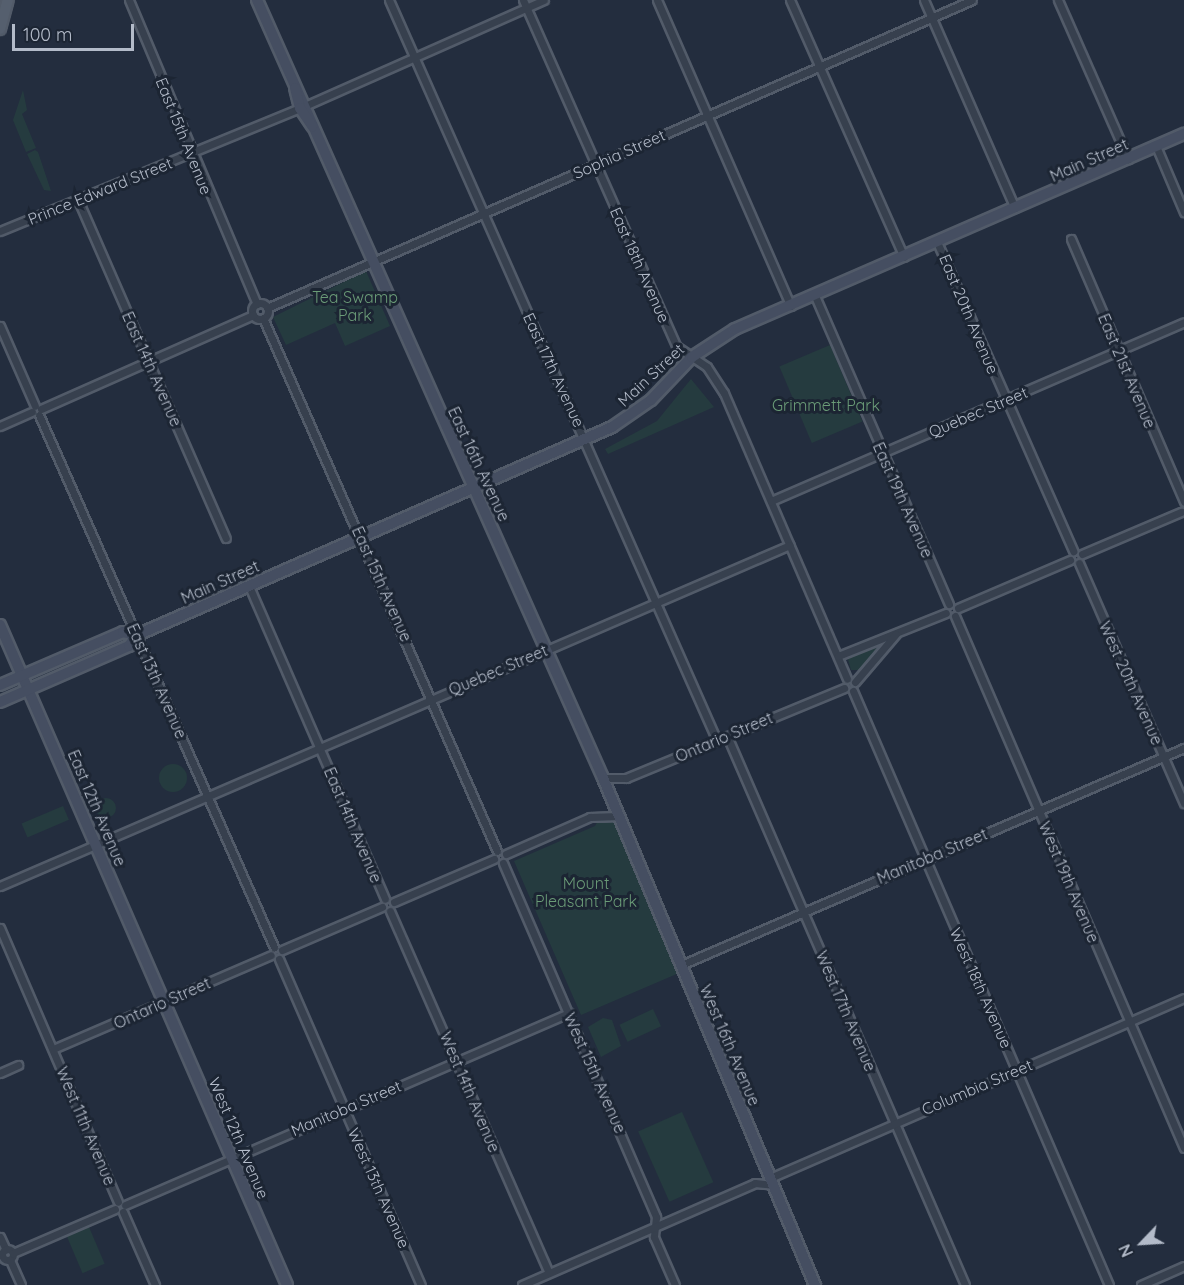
<!DOCTYPE html>
<style>
body{margin:0}
#map{position:relative;width:1184px;height:1285px;overflow:hidden;background:#232d3e;font-family:Quicksand,sans-serif}
div>[style]{position:absolute}
.green>*{inset:0;background:#253b3f;transform-origin:0 0}
.round{border-radius:50%}
.roads{filter:drop-shadow(2px 0 #525b69) drop-shadow(-2px 0 #525b69) drop-shadow(0 2px #525b69) drop-shadow(0 -2px #525b69)}
.street>*{height:7px;margin:-3.5px;padding:0 3.5px;transform-origin:3.5px;border-radius:3.5px;background:#37404e}
.street>.ring{margin:-3.5px;padding:0;box-sizing:content-box;background:none;border:7px solid #37404e;border-radius:50%}
.secondary>*{height:10px;margin:-5px;padding:0 5px;transform-origin:5px;border-radius:5px;background:#454e61}
.primary>*{height:10px;margin:-5px;padding:0 5px;transform-origin:5px;border-radius:5px;background:#555f6e}
span{translate:-50% -50%;white-space:nowrap;text-align:center;line-height:1.15;-webkit-text-stroke:6px #1c2533;paint-order:stroke}
.street-label{font-size:16px;color:#b3bbc9}
.park-label{font-size:16px;color:#6a9b77}
.north{position:absolute;left:1112px;top:1213px;width:60px;height:60px;-webkit-text-stroke:4px #1c2533;paint-order:stroke;rotate:245deg;font-size:16px;font-weight:700;line-height:24px;text-align:center;color:#b3bbc9}
.north::after{content:'';display:block;margin:auto;width:21px;height:27px;background:#b3bbc9;clip-path:polygon(50% 0,100% 100%,50% 72%,0 100%)}
.scale{position:absolute;left:12px;top:24px;width:122px;height:27px;box-sizing:border-box;border:3px solid #b3bbc9;border-top:0;padding-left:8px;font-size:18px;line-height:21px;white-space:nowrap;color:#b3bbc9;-webkit-text-stroke:4px #1c2533;paint-order:stroke}
</style>
<div id="map">
<div class="green">
<div style="clip-path:polygon(23px 90px,27px 110px,22px 114px,36px 148px,26px 152px,13px 120px)"></div>
<div style="clip-path:polygon(35px 150px,38px 152px,51px 191px,44px 190px,27px 154px)"></div>
<div style="clip-path:polygon(366px 271px,390px 326px,345px 346px,335px 323px,286px 345px,273px 317px)"></div>
<div style="left:830px;top:345px;width:83px;height:55px;rotate:67deg"></div>
<div style="clip-path:polygon(691px 379px,714px 407px,608px 454px,605px 449px,657px 421px)"></div>
<div style="clip-path:polygon(883px 643px,862px 670px,851px 670px,847px 656px)"></div>
<div class="round" style="left:159px;top:764px;width:28px;height:28px"></div>
<div class="round" style="left:96px;top:798px;width:20px;height:20px"></div>
<div style="left:63px;top:806px;width:15px;height:45px;rotate:67deg"></div>
<div style="clip-path:polygon(613px 818px,679px 973px,581px 1015px,514px 861px,595px 826px,599px 819px)"></div>
<div style="left:653px;top:1009px;width:19px;height:37px;rotate:65deg"></div>
<div style="clip-path:polygon(603px 1018px,612px 1020px,621px 1046px,601px 1057px,588px 1027px)"></div>
<div style="left:682px;top:1112px;width:77px;height:48px;rotate:66deg"></div>
<div style="left:89px;top:1227px;width:40px;height:24px;rotate:67deg"></div>
</div>
<div class="roads">
<div class="street">
<div style="left:129px;top:0;width:330px;rotate:67.2deg"></div>
<div style="left:389px;top:0;width:810px;rotate:66.12deg"></div>
<div style="left:523px;top:0;width:378px;rotate:66.1deg"></div>
<div style="left:676px;top:346px;width:37px;rotate:34deg"></div>
<div style="left:707px;top:367px;width:31px;rotate:57deg"></div>
<div style="left:724px;top:393px;width:311px;rotate:66.7deg"></div>
<div style="left:657px;top:0;width:334px;rotate:66.4deg"></div>
<div style="left:790px;top:0;width:281px;rotate:66.1deg"></div>
<div style="left:924px;top:0;width:227px;rotate:66.4deg"></div>
<div style="left:1058px;top:0;width:174px;rotate:66.2deg"></div>
<div style="left:307px;top:105px;width:259px;rotate:-23.9deg"></div>
<div style="left:1156px;top:146px;width:72px;rotate:67deg"></div>
<div style="left:78px;top:200px;width:369px;rotate:66.4deg"></div>
<div style="left:0;top:231px;width:324px;rotate:-22.3deg"></div>
<div style="left:1071px;top:239px;width:286px;rotate:66.7deg"></div>
<div style="left:937px;top:242px;width:338px;rotate:66.2deg"></div>
<div style="left:815px;top:296px;width:336px;rotate:66.5deg"></div>
<div class="ring" style="left:252px;top:303px;width:9px;height:9px"></div>
<div style="left:267px;top:308px;width:769px;rotate:-23.6deg"></div>
<div style="left:263px;top:318px;width:582px;rotate:66.3deg"></div>
<div style="left:0;top:326px;width:87px;rotate:66.4deg"></div>
<div style="left:41px;top:409px;width:232px;rotate:-23.9deg"></div>
<div style="left:39px;top:415px;width:582px;rotate:66.17deg"></div>
<div style="left:0;top:426px;width:35px;rotate:-24deg"></div>
<div style="left:771px;top:501px;width:450px;rotate:-23.4deg"></div>
<div style="left:1082px;top:554px;width:108px;rotate:-23deg"></div>
<div style="left:1079px;top:563px;width:262px;rotate:66.4deg"></div>
<div style="left:249px;top:586px;width:341px;rotate:66.5deg"></div>
<div style="left:958px;top:608px;width:122px;rotate:-23.2deg"></div>
<div style="left:955px;top:616px;width:579px;rotate:66.71deg"></div>
<div style="left:838px;top:656px;width:116px;rotate:-21.7deg"></div>
<div style="left:855px;top:682px;width:63px;rotate:-49.5deg"></div>
<div style="left:853px;top:691px;width:647px;rotate:66.69deg"></div>
<div style="left:727px;top:736px;width:598px;rotate:66.56deg"></div>
<div style="left:603px;top:778px;width:23px"></div>
<div style="left:626px;top:778px;width:236px;rotate:-22.4deg"></div>
<div style="left:506px;top:854px;width:92px;rotate:-23.8deg"></div>
<div style="left:590px;top:817px;width:29px;rotate:-2deg"></div>
<div style="left:503px;top:863px;width:386px;rotate:66.6deg"></div>
<div style="left:656px;top:1217px;width:20px;rotate:96deg"></div>
<div style="left:654px;top:1237px;width:52px;rotate:66.4deg"></div>
<div style="left:0;top:886px;width:860px;rotate:-23.35deg"></div>
<div style="left:394px;top:902px;width:109px;rotate:-23.3deg"></div>
<div style="left:390px;top:911px;width:395px;rotate:66.3deg"></div>
<div style="left:0;top:928px;width:298px;rotate:66.7deg"></div>
<div style="left:282px;top:950px;width:109px;rotate:-23.3deg"></div>
<div style="left:279px;top:959px;width:356px;rotate:66.5deg"></div>
<div style="left:681px;top:965px;width:548px;rotate:-23.34deg"></div>
<div style="left:53px;top:1049px;width:237px;rotate:-23.3deg"></div>
<div style="left:0;top:1073px;width:20px;rotate:-24deg"></div>
<div style="left:770px;top:1178px;width:451px;rotate:-23.5deg"></div>
<div style="left:125px;top:1205px;width:484px;rotate:-23.4deg"></div>
<div style="left:123px;top:1212px;width:80px;rotate:66.3deg"></div>
<div style="left:0;top:1237px;width:14px;rotate:65deg"></div>
<div class="ring" style="left:2.5px;top:1249.5px;width:4px;height:4px"></div>
<div style="left:13px;top:1253px;width:111px;rotate:-23.3deg"></div>
<div style="left:10px;top:1260px;width:27px;rotate:66deg"></div>
<div style="left:522px;top:1285px;width:254px;rotate:-23.6deg"></div>
<div style="left:755px;top:1183px;width:18px;rotate:6deg"></div>
<div style="left:1141px;top:1285px;width:47px;rotate:-23.8deg"></div>
</div>
<div class="secondary">
<div style="left:257px;top:0;width:851px;rotate:66.02deg"></div>
<div style="left:603px;top:778px;width:550px;rotate:67.31deg"></div>
<div style="left:295px;top:88px;width:21px;rotate:76deg"></div>
<div style="left:300px;top:108px;width:22px;rotate:56deg"></div>
<div style="left:0;top:625px;width:720px;rotate:66.5deg"></div>
<div style="left:0;top:685px;width:134px;rotate:-23.3deg"></div>
<div style="left:123px;top:632px;width:14px;rotate:12deg"></div>
<div style="left:0;top:702px;width:141px;rotate:-23.5deg"></div>
<div style="left:129px;top:646px;width:14px;rotate:-54deg"></div>
<div style="left:137px;top:635px;width:519px;rotate:-23.65deg"></div>
<div style="left:612px;top:427px;width:47px;rotate:-34.7deg"></div>
<div style="left:651px;top:400px;width:59px;rotate:-46.4deg"></div>
<div style="left:692px;top:357px;width:51px;rotate:-33.1deg"></div>
<div style="left:735px;top:329px;width:490px;rotate:-23.5deg"></div>
</div>
<div class="primary">
<div style="left:0;top:29px;width:30px;rotate:-75deg"></div>
</div>
</div>
<div class="street-label">
<span style="left:184px;top:136px;rotate:68deg">East 15th Avenue</span>
<span style="left:619px;top:154px;rotate:-24deg">Sophia Street</span>
<span style="left:1089px;top:160px;rotate:-24deg">Main Street</span>
<span style="left:100px;top:191px;rotate:-22deg">Prince Edward Street</span>
<span style="left:640px;top:265px;rotate:66deg">East 18th Avenue</span>
<span style="left:969px;top:314px;rotate:67deg">East 20th Avenue</span>
<span style="left:152px;top:369px;rotate:66deg">East 14th Avenue</span>
<span style="left:554px;top:370px;rotate:65deg">East 17th Avenue</span>
<span style="left:1127px;top:371px;rotate:67deg">East 21st Avenue</span>
<span style="left:651px;top:375px;rotate:-43deg">Main Street</span>
<span style="left:978px;top:412px;rotate:-23deg">Quebec Street</span>
<span style="left:479px;top:464px;rotate:65deg">East 16th Avenue</span>
<span style="left:903px;top:500px;rotate:66deg">East 19th Avenue</span>
<span style="left:220px;top:582px;rotate:-24deg">Main Street</span>
<span style="left:382px;top:584px;rotate:66deg">East 15th Avenue</span>
<span style="left:498px;top:670px;rotate:-23deg">Quebec Street</span>
<span style="left:157px;top:681px;rotate:66deg">East 13th Avenue</span>
<span style="left:1131px;top:683px;rotate:66deg">West 20th Avenue</span>
<span style="left:724px;top:737px;rotate:-23deg">Ontario Street</span>
<span style="left:97px;top:808px;rotate:67deg">East 12th Avenue</span>
<span style="left:353px;top:825px;rotate:67deg">East 14th Avenue</span>
<span style="left:932px;top:856px;rotate:-23deg">Manitoba Street</span>
<span style="left:1069px;top:882px;rotate:67deg">West 19th Avenue</span>
<span style="left:981px;top:988px;rotate:66deg">West 18th Avenue</span>
<span style="left:162px;top:1003px;rotate:-24deg">Ontario Street</span>
<span style="left:846px;top:1011px;rotate:67deg">West 17th Avenue</span>
<span style="left:730px;top:1045px;rotate:67deg">West 16th Avenue</span>
<span style="left:595px;top:1073px;rotate:66deg">West 15th Avenue</span>
<span style="left:977px;top:1087px;rotate:-23deg">Columbia Street</span>
<span style="left:470px;top:1092px;rotate:67deg">West 14th Avenue</span>
<span style="left:346px;top:1108px;rotate:-23deg">Manitoba Street</span>
<span style="left:86px;top:1126px;rotate:67deg">West 11th Avenue</span>
<span style="left:239px;top:1138px;rotate:67deg">West 12th Avenue</span>
<span style="left:379px;top:1188px;rotate:66deg">West 13th Avenue</span>
</div>
<div class="park-label">
<span style="left:355px;top:306px">Tea Swamp<br>Park</span>
<span style="left:826px;top:405px">Grimmett Park</span>
<span style="left:586px;top:892px">Mount<br>Pleasant Park</span>
</div>
<div class="north">N</div>
<div class="scale">100 m</div>
</div>
